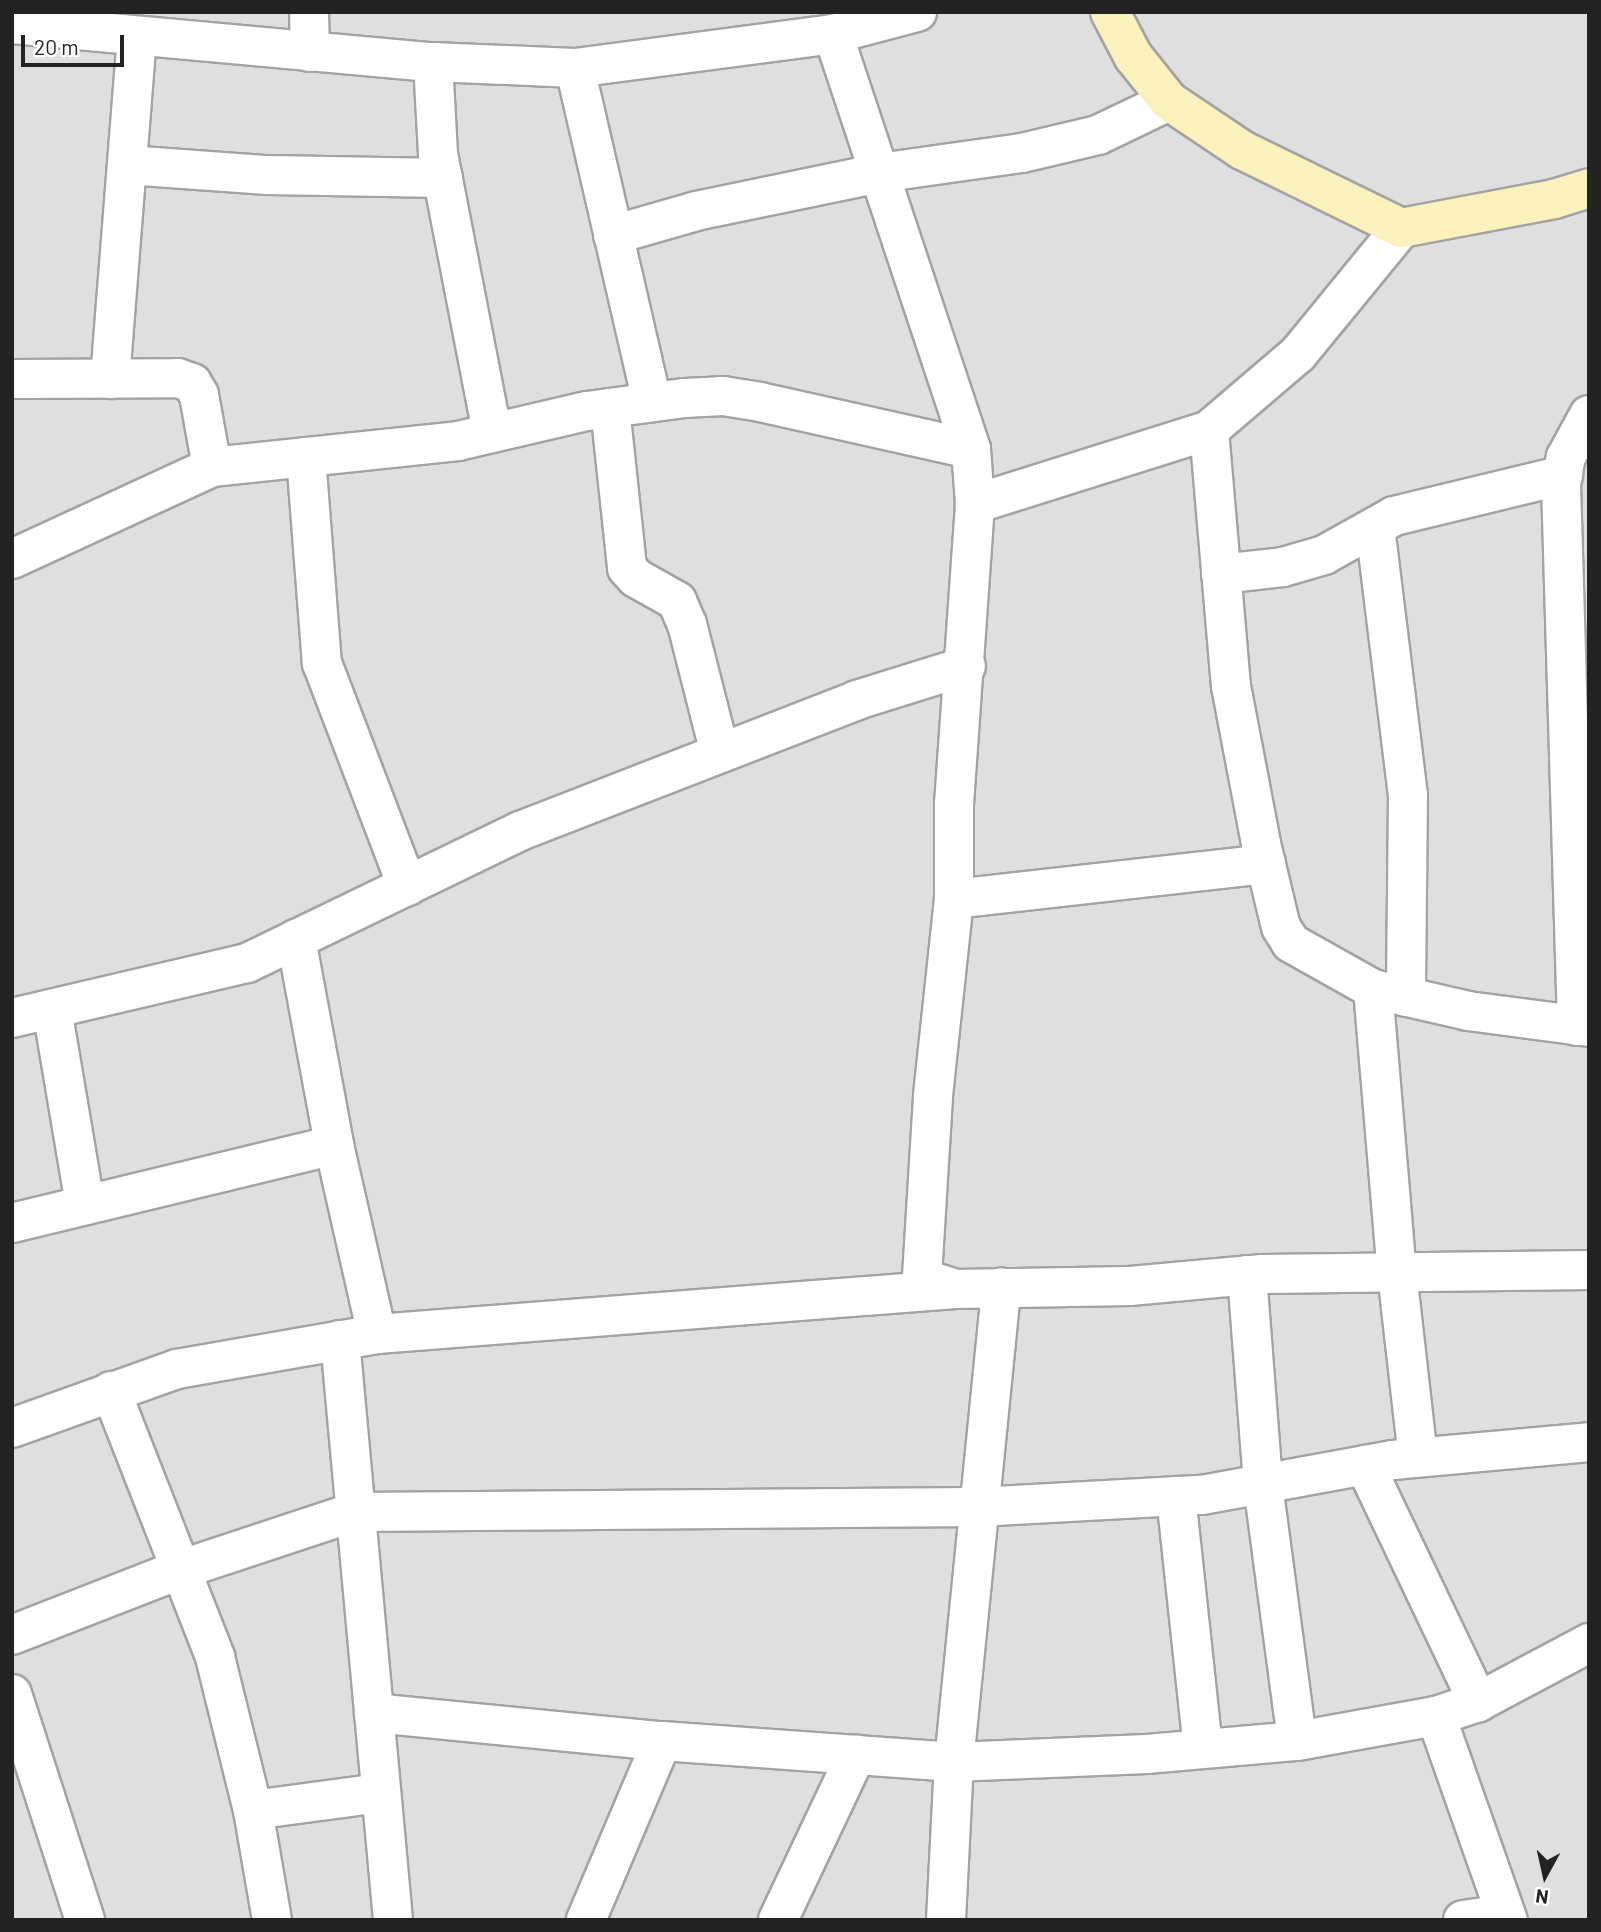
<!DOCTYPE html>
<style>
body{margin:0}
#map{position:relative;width:1601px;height:1932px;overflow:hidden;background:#f2ede8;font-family:Barlow,sans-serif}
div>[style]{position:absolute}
.residential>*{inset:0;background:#e0dfdf;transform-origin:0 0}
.roads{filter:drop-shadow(2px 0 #a3a3a3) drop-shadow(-2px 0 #a3a3a3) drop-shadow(0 2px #a3a3a3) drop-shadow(0 -2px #a3a3a3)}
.street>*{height:38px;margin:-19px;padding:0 19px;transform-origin:19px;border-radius:19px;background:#fff}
.secondary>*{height:38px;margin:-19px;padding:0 19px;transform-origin:19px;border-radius:19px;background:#fbf1bd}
span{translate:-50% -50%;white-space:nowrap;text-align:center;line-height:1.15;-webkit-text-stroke:6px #fff;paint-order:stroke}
.frame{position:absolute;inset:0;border:14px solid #222;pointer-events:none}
.north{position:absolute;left:1510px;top:1841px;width:70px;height:70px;-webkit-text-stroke:5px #fff;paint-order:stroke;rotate:188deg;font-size:19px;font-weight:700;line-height:28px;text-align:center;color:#222}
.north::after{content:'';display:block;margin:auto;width:24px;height:32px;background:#222;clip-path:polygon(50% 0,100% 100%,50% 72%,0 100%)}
.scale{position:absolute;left:21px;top:35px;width:103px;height:32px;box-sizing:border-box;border:4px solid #222;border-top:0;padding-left:9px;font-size:21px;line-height:24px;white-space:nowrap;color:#222;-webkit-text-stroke:5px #fff;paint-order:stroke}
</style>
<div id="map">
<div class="residential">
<div style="left:12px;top:12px;width:1577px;height:1908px"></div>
</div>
<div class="roads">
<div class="street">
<div style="left:309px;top:12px;width:40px;rotate:88.6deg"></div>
<div style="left:12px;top:24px;width:423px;rotate:5.2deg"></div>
<div style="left:433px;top:62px;width:142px;rotate:2.4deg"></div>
<div style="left:575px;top:68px;width:260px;rotate:-7.5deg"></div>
<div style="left:833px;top:34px;width:87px;rotate:-14.7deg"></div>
<div style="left:833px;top:34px;width:437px;rotate:71.6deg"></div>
<div style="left:971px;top:449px;width:55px;rotate:85.8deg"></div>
<div style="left:975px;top:504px;width:300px;rotate:94deg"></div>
<div style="left:954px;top:803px;width:96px;rotate:90deg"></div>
<div style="left:954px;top:899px;width:199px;rotate:96.1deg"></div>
<div style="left:933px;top:1097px;width:181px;rotate:93.5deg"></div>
<div style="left:922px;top:1278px;width:35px;rotate:18deg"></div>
<div style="left:433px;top:62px;width:92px;rotate:86.9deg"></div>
<div style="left:438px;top:154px;width:284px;rotate:79deg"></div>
<div style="left:575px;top:68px;width:343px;rotate:77deg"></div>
<div style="left:127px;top:165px;width:141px;rotate:4.1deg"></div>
<div style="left:268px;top:175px;width:175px;rotate:1deg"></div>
<div style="left:613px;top:235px;width:86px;rotate:-16.1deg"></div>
<div style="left:696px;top:211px;width:187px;rotate:-11.7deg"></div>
<div style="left:879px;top:173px;width:144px;rotate:-8deg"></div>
<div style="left:1022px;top:153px;width:78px;rotate:-13.3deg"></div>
<div style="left:1098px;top:135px;width:79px;rotate:-25.6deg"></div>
<div style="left:12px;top:379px;width:166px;rotate:-0.3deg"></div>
<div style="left:178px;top:378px;width:15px;rotate:20deg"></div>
<div style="left:192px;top:383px;width:14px;rotate:60deg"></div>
<div style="left:199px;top:395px;width:73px;rotate:79.8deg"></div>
<div style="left:110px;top:379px;width:342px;rotate:-85.5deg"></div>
<div style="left:610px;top:408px;width:161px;rotate:83.9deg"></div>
<div style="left:627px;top:568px;width:13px;rotate:48deg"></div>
<div style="left:636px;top:578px;width:47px;rotate:29.3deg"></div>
<div style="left:677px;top:601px;width:25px;rotate:67deg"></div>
<div style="left:687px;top:624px;width:133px;rotate:75.7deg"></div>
<div style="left:1209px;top:430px;width:257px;rotate:85.1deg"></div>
<div style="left:1231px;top:686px;width:161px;rotate:79.2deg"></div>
<div style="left:1261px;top:844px;width:85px;rotate:76.5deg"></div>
<div style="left:1281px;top:927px;width:19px;rotate:58deg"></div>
<div style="left:1291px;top:943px;width:94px;rotate:29.3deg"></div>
<div style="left:1373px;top:989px;width:98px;rotate:13deg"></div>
<div style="left:1468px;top:1011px;width:122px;rotate:7.5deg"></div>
<div style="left:306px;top:457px;width:207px;rotate:85.6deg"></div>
<div style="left:322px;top:663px;width:239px;rotate:69.1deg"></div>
<div style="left:975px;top:504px;width:245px;rotate:-17.5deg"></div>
<div style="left:1209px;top:430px;width:117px;rotate:-40.5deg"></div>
<div style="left:1298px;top:354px;width:163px;rotate:-50.7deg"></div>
<div style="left:1375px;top:527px;width:270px;rotate:83deg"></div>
<div style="left:1408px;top:795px;width:202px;rotate:90.6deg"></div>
<div style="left:12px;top:559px;width:220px;rotate:-24.7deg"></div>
<div style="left:212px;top:467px;width:247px;rotate:-6deg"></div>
<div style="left:458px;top:441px;width:132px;rotate:-13.1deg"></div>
<div style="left:587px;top:411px;width:99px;rotate:-7.6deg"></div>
<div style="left:685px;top:398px;width:38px;rotate:-3deg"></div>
<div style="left:723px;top:396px;width:37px;rotate:9deg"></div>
<div style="left:760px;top:402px;width:216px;rotate:12.6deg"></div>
<div style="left:1221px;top:574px;width:62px;rotate:-6.4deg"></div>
<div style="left:1283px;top:567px;width:43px;rotate:-16.3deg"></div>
<div style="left:1324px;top:555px;width:80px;rotate:-29.1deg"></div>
<div style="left:1394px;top:516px;width:174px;rotate:-13.6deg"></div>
<div style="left:954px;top:899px;width:314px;rotate:-6.4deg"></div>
<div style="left:296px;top:939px;width:209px;rotate:79.5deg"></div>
<div style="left:334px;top:1145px;width:194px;rotate:77.2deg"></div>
<div style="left:1373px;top:989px;width:285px;rotate:85.2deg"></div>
<div style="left:1397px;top:1273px;width:185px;rotate:83.5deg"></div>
<div style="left:52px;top:1009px;width:199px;rotate:80.4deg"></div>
<div style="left:12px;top:1018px;width:241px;rotate:-13.2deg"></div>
<div style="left:247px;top:963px;width:303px;rotate:-25.8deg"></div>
<div style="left:520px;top:831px;width:362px;rotate:-21.2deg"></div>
<div style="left:857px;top:700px;width:114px;rotate:-17.3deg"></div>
<div style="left:1577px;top:1026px;width:542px;rotate:-91.69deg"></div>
<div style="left:1561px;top:484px;width:27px;rotate:-80deg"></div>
<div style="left:1566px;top:457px;width:48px;rotate:-61.3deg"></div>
<div style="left:12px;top:1223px;width:331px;rotate:-13.6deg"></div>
<div style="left:1247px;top:1275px;width:211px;rotate:85.6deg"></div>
<div style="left:1263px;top:1485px;width:258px;rotate:82.4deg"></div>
<div style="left:340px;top:1340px;width:582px;rotate:84.78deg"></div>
<div style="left:111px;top:1391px;width:286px;rotate:68.6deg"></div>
<div style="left:215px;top:1657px;width:158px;rotate:76.1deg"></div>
<div style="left:253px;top:1810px;width:112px;rotate:80.2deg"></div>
<div style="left:12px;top:1428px;width:175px;rotate:-19.7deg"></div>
<div style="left:177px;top:1369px;width:203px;rotate:-9.9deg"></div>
<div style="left:377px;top:1334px;width:580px;rotate:-4.45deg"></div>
<div style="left:955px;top:1289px;width:175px;rotate:-1deg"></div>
<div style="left:1130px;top:1286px;width:133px;rotate:-5.2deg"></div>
<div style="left:1262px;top:1274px;width:327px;rotate:-0.7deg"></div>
<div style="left:1365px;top:1465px;width:263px;rotate:64.5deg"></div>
<div style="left:1176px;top:1496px;width:253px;rotate:83.9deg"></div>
<div style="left:12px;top:1635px;width:179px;rotate:-21.3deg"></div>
<div style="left:179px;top:1570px;width:184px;rotate:-18.3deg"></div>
<div style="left:354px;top:1512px;width:623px;rotate:-0.46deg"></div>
<div style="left:977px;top:1507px;width:225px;rotate:-3.1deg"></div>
<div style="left:1202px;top:1495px;width:194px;rotate:-10.4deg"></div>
<div style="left:1393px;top:1460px;width:197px;rotate:-5.2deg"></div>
<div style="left:12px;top:1694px;width:237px;rotate:72.1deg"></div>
<div style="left:374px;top:1713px;width:289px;rotate:5.6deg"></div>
<div style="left:662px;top:1741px;width:293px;rotate:4.1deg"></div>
<div style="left:954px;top:1762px;width:193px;rotate:-2.4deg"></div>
<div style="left:1147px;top:1754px;width:151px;rotate:-5deg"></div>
<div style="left:1297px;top:1741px;width:141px;rotate:-10.2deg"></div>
<div style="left:1436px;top:1716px;width:44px;rotate:-18.4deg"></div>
<div style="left:1478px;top:1702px;width:126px;rotate:-28deg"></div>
<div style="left:1436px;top:1716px;width:216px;rotate:70.6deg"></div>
<div style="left:253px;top:1810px;width:129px;rotate:-7.6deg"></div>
<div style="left:586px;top:1920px;width:194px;rotate:-67deg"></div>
<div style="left:778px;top:1920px;width:183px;rotate:-64.7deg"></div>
<div style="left:946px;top:1920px;width:158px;rotate:-87.1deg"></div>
<div style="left:954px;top:1762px;width:477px;rotate:-84.3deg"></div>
<div style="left:1463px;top:1920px;width:42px;rotate:-8.1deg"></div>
</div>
<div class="secondary">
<div style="left:1110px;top:12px;width:50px;rotate:62.4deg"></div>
<div style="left:1133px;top:56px;width:58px;rotate:51.3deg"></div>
<div style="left:1169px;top:101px;width:88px;rotate:33.9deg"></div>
<div style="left:1242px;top:150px;width:177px;rotate:26.1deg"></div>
<div style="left:1401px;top:228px;width:156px;rotate:-10.7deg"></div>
<div style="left:1554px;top:199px;width:37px;rotate:-17deg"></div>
</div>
</div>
<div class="frame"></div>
<div class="north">N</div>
<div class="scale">20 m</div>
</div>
